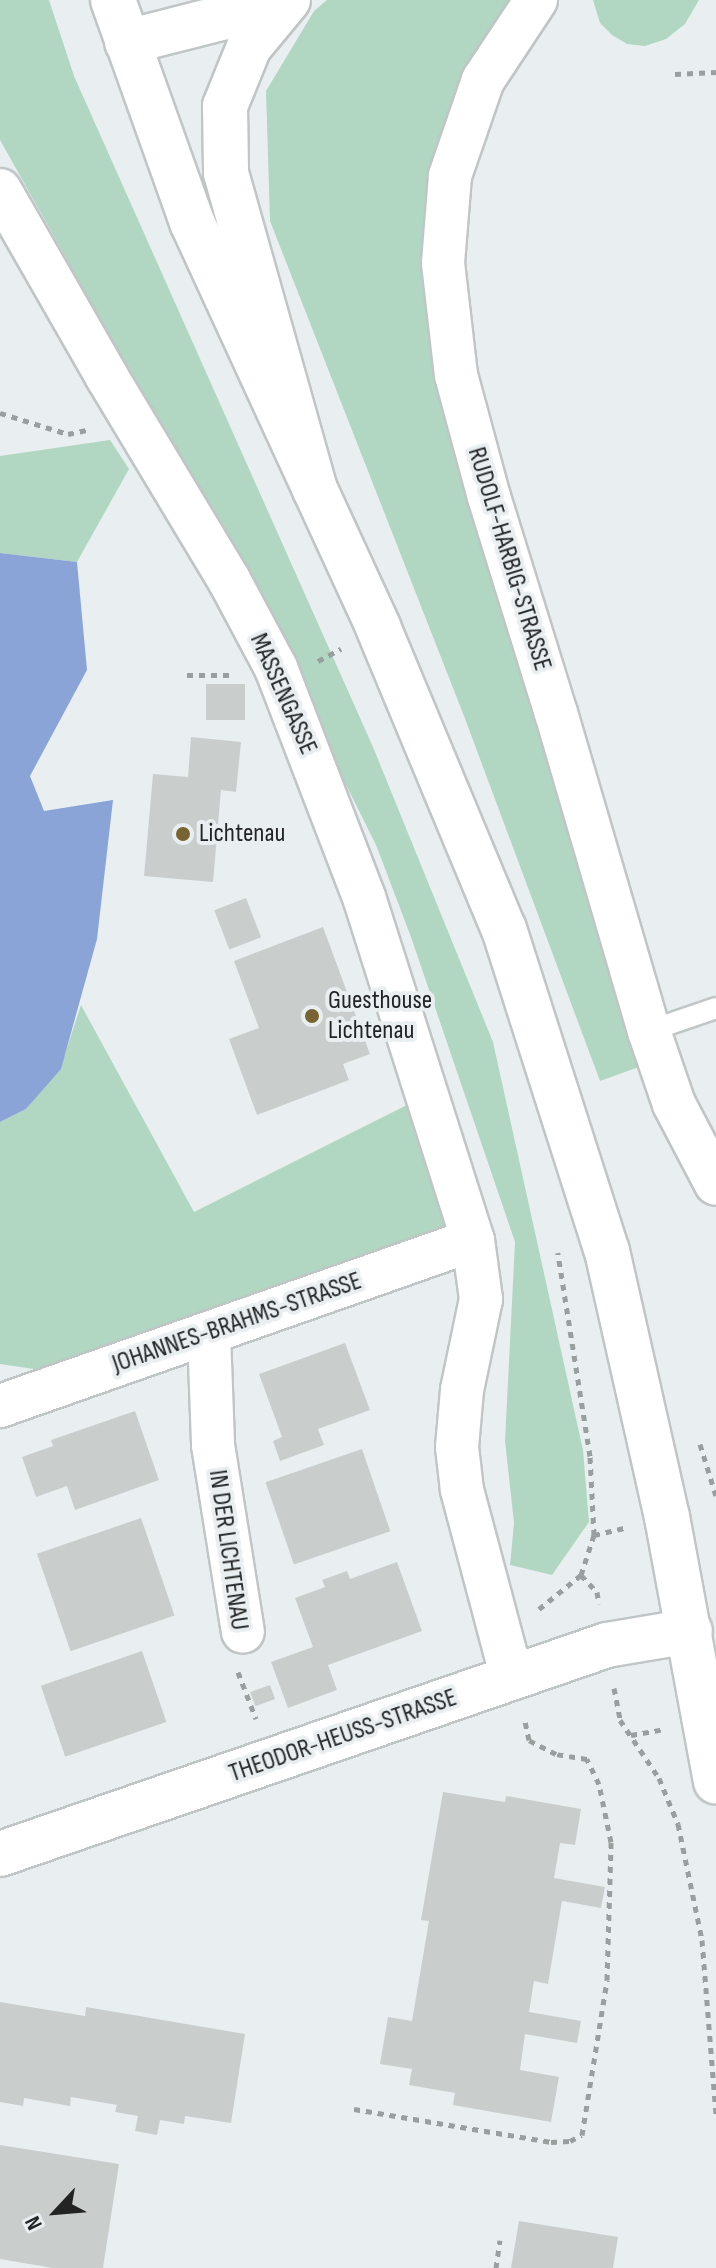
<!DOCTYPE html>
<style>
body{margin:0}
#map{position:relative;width:716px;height:2268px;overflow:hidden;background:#e9eff0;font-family:"Sofia Sans Condensed",sans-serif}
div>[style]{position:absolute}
.green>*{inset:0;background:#b1d7c3}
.water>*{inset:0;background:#8aa4d7}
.building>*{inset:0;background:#c9cecd;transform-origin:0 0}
.path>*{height:5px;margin-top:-2.5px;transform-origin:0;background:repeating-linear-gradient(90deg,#999e9e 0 6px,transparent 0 12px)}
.roads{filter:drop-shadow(2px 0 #c0c5c6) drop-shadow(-2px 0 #c0c5c6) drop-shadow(0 2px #c0c5c6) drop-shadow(0 -2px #c0c5c6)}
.lane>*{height:20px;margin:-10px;padding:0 10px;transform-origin:10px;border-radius:10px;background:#fff}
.street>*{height:42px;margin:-21px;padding:0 21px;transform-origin:21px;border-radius:21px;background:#fff}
.secondary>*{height:44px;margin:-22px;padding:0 22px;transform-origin:22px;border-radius:22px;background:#fff}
.highway>*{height:44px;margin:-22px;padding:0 22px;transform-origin:22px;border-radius:22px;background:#fff}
.dots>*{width:22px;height:22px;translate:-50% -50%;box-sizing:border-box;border:4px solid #e9eff0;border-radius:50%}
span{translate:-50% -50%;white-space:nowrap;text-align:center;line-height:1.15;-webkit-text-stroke:8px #e9eff0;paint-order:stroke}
.street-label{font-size:26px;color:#222424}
.poi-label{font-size:26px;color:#222424}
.left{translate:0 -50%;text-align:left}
.north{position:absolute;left:16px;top:2172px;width:80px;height:80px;-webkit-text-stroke:6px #e9eff0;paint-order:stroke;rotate:244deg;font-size:22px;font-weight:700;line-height:32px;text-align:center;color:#222424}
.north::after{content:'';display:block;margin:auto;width:28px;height:36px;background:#222424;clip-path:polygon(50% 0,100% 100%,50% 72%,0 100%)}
</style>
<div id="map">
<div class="green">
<div style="clip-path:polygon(0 0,49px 0,74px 76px,373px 747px,493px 1042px,583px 1450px,589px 1522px,552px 1575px,510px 1565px,514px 1523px,505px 1441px,515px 1242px,411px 937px,376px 845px,225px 541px,0 140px)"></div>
<div style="clip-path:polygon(327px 0,511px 0,460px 84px,431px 179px,425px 226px,427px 323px,439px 378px,639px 1067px,600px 1081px,464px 716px,270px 221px,266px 91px,314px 11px)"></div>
<div style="clip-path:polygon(593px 0,699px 0,685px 24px,666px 39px,645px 46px,627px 44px,612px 35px,600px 23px)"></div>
<div style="clip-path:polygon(110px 440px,129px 469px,77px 562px,0 553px,0 456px)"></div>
<div style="clip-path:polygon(81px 1005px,194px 1212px,407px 1105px,448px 1225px,418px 1243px,54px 1372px,0 1364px,0 1122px,26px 1109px,60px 1069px)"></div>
</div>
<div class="water">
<div style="clip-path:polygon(0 553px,77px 562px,87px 670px,30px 776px,44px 811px,113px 800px,97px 939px,61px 1069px,26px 1109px,0 1122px)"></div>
</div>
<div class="building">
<div style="left:206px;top:684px;width:39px;height:36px"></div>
<div style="clip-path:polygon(191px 737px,241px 742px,236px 792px,221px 790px,213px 882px,144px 876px,153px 774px,188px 777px)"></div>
<div style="left:246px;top:898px;width:42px;height:34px;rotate:69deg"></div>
<div style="clip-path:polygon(323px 927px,370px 1054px,343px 1064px,349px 1080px,257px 1115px,229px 1039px,259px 1028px,234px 961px)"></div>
<div style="clip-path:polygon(345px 1343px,370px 1410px,318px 1429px,324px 1445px,280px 1461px,273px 1441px,282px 1437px,259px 1374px)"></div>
<div style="clip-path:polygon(135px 1411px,159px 1480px,75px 1510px,67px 1486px,36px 1497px,22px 1457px,53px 1446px,51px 1440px)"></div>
<div style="left:362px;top:1449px;width:87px;height:102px;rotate:71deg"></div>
<div style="left:141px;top:1518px;width:103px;height:110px;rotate:71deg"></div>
<div style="clip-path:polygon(397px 1562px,422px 1631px,328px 1665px,337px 1690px,288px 1708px,271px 1662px,313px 1647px,295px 1598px,325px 1587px,322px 1580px,347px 1571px,350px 1579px)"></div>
<div style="left:142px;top:1651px;width:75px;height:107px;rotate:71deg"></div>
<div style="left:270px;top:1685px;width:15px;height:21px;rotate:70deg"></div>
<div style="clip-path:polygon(443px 1792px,505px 1802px,506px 1796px,581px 1809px,575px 1845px,560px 1843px,554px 1878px,605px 1887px,601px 1908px,562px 1901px,548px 1984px,534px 1981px,529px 2012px,581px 2021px,577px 2043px,525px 2034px,520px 2070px,559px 2077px,551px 2122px,453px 2105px,455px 2093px,409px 2085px,412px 2069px,380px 2064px,388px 2017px,412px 2021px,429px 1921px,421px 1920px)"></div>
<div style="clip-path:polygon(0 2002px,85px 2016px,86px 2007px,245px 2034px,231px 2123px,185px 2116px,184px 2124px,160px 2120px,157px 2135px,135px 2131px,138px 2116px,115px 2112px,117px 2105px,71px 2097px,70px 2106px,24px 2098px,23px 2106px,0 2102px)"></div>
<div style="clip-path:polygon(0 2145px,119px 2164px,103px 2268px,53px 2268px,0 2259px)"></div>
<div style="clip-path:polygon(519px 2221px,618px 2237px,613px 2268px,511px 2268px)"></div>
</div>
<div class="path">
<div style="left:675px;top:74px;width:41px;rotate:-2.8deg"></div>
<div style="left:0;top:413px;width:71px;rotate:17.2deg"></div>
<div style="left:68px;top:434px;width:19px;rotate:-12deg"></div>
<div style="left:318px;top:661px;width:26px;rotate:-28deg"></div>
<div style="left:187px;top:675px;width:44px"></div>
<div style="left:700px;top:1444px;width:54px;rotate:72.9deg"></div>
<div style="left:594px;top:1535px;width:32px;rotate:-13deg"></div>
<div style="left:581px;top:1575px;width:23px;rotate:47deg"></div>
<div style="left:597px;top:1592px;width:12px;rotate:81deg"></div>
<div style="left:539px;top:1609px;width:54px;rotate:-39deg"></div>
<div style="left:581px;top:1575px;width:42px;rotate:-72deg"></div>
<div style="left:594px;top:1535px;width:79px;rotate:-92.9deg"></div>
<div style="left:590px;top:1456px;width:206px;rotate:-99deg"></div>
<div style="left:238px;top:1672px;width:50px;rotate:69deg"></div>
<div style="left:614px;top:1688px;width:33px;rotate:79deg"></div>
<div style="left:620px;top:1720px;width:70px;rotate:56.1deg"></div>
<div style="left:659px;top:1778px;width:50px;rotate:67.6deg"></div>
<div style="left:678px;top:1824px;width:118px;rotate:78.3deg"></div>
<div style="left:702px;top:1940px;width:175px;rotate:85.4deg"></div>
<div style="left:631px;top:1735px;width:34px;rotate:-10deg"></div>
<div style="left:354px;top:2109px;width:200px;rotate:9.5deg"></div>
<div style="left:551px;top:2142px;width:19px;rotate:-3deg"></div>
<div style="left:570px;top:2141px;width:13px;rotate:-27deg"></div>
<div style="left:582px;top:2135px;width:157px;rotate:-80.8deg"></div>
<div style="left:607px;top:1980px;width:138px;rotate:-88.3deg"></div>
<div style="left:611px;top:1842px;width:59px;rotate:-101.7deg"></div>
<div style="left:599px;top:1784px;width:28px;rotate:-116deg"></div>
<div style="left:587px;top:1759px;width:31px;rotate:-171deg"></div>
<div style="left:556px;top:1754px;width:30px;rotate:-153deg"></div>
<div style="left:529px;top:1740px;width:19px;rotate:-102deg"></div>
<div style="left:496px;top:2268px;width:28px;rotate:-82deg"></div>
</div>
<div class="roads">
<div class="lane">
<div style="left:649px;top:1031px;width:71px;rotate:-18.9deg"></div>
</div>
<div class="street">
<div style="left:536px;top:0;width:96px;rotate:123.5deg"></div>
<div style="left:483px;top:80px;width:102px;rotate:109deg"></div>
<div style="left:450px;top:176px;width:87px;rotate:94.6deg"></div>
<div style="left:443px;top:263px;width:113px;rotate:83.4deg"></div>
<div style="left:456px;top:375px;width:126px;rotate:74.9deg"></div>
<div style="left:489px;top:497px;width:226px;rotate:72.8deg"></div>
<div style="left:556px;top:713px;width:331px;rotate:73.7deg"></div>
<div style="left:649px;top:1031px;width:77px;rotate:71.1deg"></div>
<div style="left:674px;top:1104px;width:90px;rotate:62.3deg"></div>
<div style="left:0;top:190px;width:215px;rotate:60.2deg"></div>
<div style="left:107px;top:377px;width:237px;rotate:59deg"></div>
<div style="left:229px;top:580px;width:100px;rotate:61.9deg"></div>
<div style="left:276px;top:668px;width:245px;rotate:69deg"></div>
<div style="left:364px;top:897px;width:360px;rotate:72.4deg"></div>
<div style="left:473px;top:1240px;width:60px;rotate:82.3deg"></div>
<div style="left:481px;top:1299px;width:93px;rotate:101.8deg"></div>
<div style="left:462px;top:1390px;width:57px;rotate:95deg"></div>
<div style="left:457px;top:1447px;width:43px;rotate:83.4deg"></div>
<div style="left:462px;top:1490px;width:195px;rotate:75.1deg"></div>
<div style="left:209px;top:1334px;width:111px;rotate:87.9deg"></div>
<div style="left:213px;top:1445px;width:189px;rotate:80.9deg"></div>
<div style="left:0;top:1406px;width:501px;rotate:-19.34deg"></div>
</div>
<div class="secondary">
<div style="left:113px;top:0;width:236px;rotate:70.4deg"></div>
<div style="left:192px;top:222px;width:446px;rotate:65.3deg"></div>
<div style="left:378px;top:627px;width:327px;rotate:67.4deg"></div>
<div style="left:504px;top:929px;width:338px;rotate:72.3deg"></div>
<div style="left:607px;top:1251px;width:273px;rotate:77.3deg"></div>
<div style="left:667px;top:1517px;width:269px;rotate:79.5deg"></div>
<div style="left:0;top:1854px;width:642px;rotate:-19deg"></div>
<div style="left:607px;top:1645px;width:84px;rotate:-9.6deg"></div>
</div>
<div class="highway">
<div style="left:288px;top:0;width:61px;rotate:129.7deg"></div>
<div style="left:249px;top:47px;width:64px;rotate:112.1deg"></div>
<div style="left:225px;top:106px;width:67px;rotate:89.1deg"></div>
<div style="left:226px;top:173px;width:329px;rotate:74.3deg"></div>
<div style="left:127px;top:42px;width:118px;rotate:-14.3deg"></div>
<div style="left:241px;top:13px;width:35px;rotate:-22deg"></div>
</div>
</div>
<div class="dots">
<div style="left:183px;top:834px;background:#786433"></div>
<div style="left:312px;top:1016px;background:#786433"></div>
</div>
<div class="street-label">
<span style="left:509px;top:559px;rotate:73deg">RUDOLF-HARBIG-STRASSE</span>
<span style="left:283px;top:694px;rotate:66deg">MASSENGASSE</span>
<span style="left:237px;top:1323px;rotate:-19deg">JOHANNES-BRAHMS-STRASSE</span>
<span style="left:228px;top:1550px;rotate:82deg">IN DER LICHTENAU</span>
<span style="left:343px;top:1736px;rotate:-19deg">THEODOR-HEUSS-STRASSE</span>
</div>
<div class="poi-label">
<span class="left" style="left:199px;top:834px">Lichtenau</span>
<span class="left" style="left:328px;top:1016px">Guesthouse<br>Lichtenau</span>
</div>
<div class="north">N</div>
</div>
